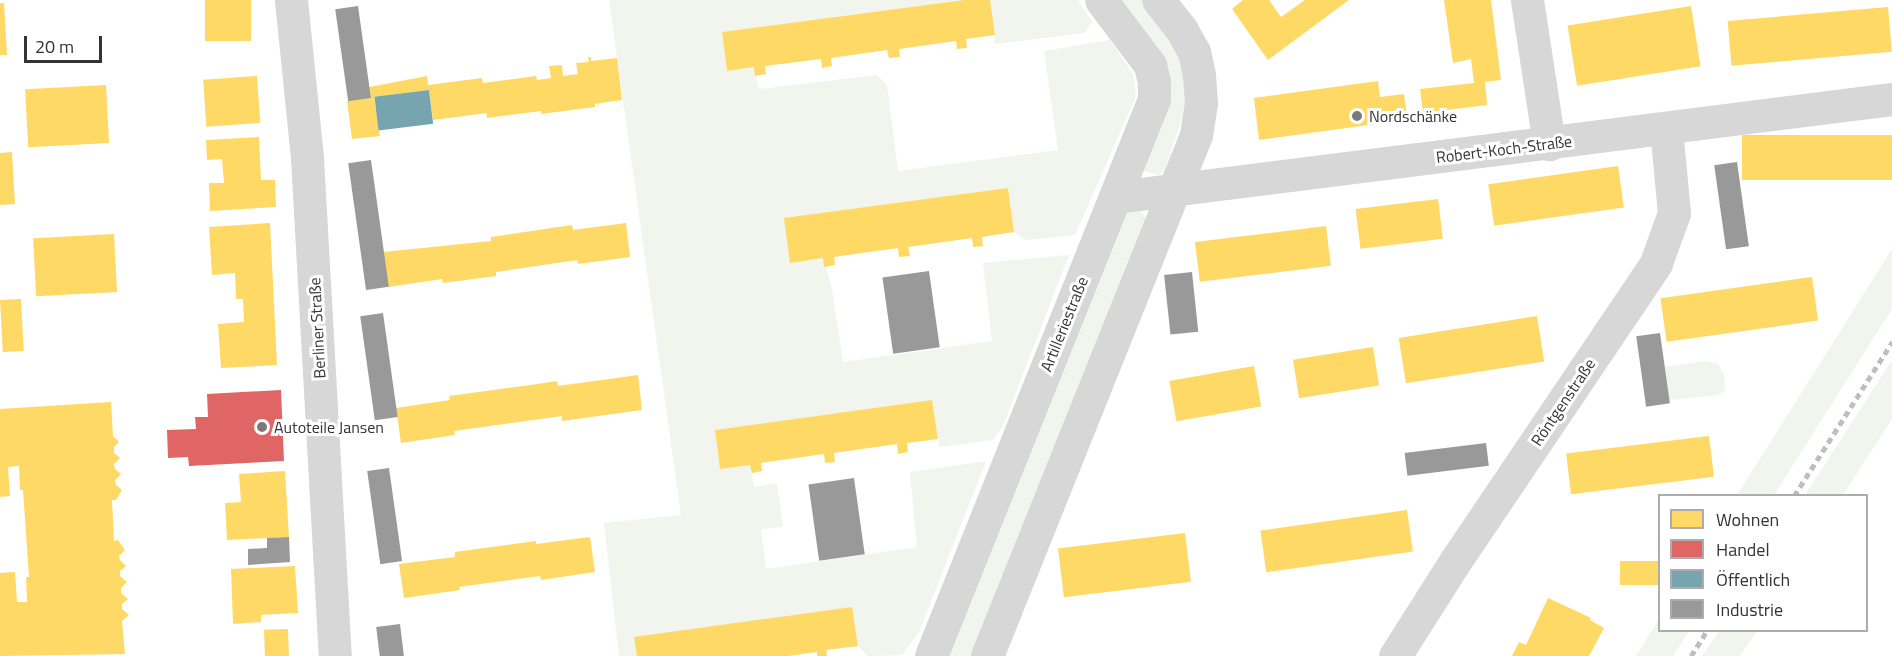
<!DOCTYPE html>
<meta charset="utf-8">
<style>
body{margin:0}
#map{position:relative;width:1892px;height:656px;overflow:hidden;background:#fff;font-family:"Titillium Web",sans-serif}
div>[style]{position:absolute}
.green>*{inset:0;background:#f1f5ed}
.homes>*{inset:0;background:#ffd966;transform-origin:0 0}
.shops>*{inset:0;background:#e06666}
.public>*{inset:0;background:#76a5af;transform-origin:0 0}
.industry>*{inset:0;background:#999;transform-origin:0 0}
.minor>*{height:33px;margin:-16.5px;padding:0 16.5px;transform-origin:16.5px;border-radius:16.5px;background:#d7d7d7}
.rail>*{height:4.5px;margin-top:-2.25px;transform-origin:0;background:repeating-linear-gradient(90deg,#bebebe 0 6px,transparent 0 10.5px)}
.dots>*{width:16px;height:16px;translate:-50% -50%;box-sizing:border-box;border:3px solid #fff;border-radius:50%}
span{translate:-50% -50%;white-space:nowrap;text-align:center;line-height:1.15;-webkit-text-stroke:6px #fff;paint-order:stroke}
.poi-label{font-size:16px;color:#333}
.left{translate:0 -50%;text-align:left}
.street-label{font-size:16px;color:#333}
.legend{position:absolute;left:1658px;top:494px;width:210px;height:138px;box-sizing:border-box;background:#fff;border:2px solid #adadad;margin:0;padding:8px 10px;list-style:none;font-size:18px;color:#333}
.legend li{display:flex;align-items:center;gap:12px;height:30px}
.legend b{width:30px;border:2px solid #adadad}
.scale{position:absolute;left:24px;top:36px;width:78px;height:27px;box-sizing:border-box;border:3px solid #333;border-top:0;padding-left:8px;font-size:18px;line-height:21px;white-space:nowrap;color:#333;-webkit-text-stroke:4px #fff;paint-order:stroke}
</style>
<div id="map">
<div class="green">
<div style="clip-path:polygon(609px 0,964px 0,722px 32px,727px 71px,754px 67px,759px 89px,877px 75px,887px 85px,898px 171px,1058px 150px,1044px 51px,1110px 40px,1133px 74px,1136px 96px,1075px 235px,1027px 240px,1014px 232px,1008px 188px,790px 263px,823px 258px,831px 284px,843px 362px,992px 341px,983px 263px,1069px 255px,1003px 426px,993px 440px,939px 447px,932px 400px,715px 430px,720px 469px,750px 465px,754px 487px,777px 483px,783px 527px,761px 529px,766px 569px,917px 547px,910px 472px,986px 461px,919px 632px,902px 655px,868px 656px,858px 646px,852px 607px,637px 656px,619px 656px,604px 523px,681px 515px)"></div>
<div style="clip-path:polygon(990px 0,1078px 0,1092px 22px,1085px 33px,995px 44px)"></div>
<div style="clip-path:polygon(1116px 0,1145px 0,1186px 66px,1186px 107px,1164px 171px,1159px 175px,1140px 170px,1162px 102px)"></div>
<div style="clip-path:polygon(1140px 208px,1146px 219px,972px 656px,942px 656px,1121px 210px)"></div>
<div style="clip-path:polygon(1892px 249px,1892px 309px,1774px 495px,1737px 495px)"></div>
<div style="clip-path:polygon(1892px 360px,1892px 419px,1843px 495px,1805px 495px)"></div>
<div style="clip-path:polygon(1704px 361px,1718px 364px,1724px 375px,1725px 390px,1718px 395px,1669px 400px,1665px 367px)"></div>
<div style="clip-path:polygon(1659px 619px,1660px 630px,1689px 631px,1673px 656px,1636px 656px)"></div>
<div style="clip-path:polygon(1719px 631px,1719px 630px,1757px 631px,1740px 656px,1702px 656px)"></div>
</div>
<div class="homes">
<div style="left:205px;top:0;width:46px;height:41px"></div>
<div style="clip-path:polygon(964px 0,990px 0,995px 35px,966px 39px,967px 48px,957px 49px,956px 41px,899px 49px,900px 57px,889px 58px,887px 50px,831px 58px,832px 66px,822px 68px,821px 59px,765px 66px,766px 74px,755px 76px,754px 67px,727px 71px,722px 32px)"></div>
<div style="clip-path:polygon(1243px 0,1269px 0,1281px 17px,1305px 0,1349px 0,1268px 60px,1232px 9px)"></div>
<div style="clip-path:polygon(1444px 0,1491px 0,1501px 80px,1485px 82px,1487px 105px,1423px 113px,1420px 89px,1474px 83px,1471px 59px,1453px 63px)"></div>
<div style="clip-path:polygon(0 3px,4px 3px,7px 55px,0 55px)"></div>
<div style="left:1691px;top:6px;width:61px;height:125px;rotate:81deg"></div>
<div style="left:1888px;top:7px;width:45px;height:161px;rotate:85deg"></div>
<div style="clip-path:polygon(588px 57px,591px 57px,591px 61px,617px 58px,622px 100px,595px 104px,595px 107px,541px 114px,541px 111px,487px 118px,487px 113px,433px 120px,429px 90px,374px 97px,380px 136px,352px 139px,347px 101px,371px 98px,369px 87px,427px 76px,428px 85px,482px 78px,483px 83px,536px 76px,537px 80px,551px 78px,549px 66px,562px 65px,563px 76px,578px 74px,576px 63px,589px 62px)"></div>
<div style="left:257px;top:76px;width:47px;height:54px;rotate:86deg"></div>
<div style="clip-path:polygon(1378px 81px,1380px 97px,1404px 94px,1407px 117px,1383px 120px,1383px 123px,1259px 140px,1254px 98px)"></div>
<div style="left:106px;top:85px;width:58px;height:81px;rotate:87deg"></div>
<div style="left:1892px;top:135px;width:45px;height:150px;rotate:90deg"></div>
<div style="clip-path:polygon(259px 137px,261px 180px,275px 180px,276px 207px,210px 211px,209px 183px,224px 183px,222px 159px,207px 160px,206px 140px)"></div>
<div style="clip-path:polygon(12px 152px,15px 204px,0 205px,0 153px)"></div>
<div style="left:1618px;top:166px;width:42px;height:131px;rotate:82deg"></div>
<div style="clip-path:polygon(1008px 188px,1014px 232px,982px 237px,983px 246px,973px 247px,972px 238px,908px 247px,910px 256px,899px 257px,898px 248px,834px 257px,835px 265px,824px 267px,823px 258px,790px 263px,784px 218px)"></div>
<div style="left:1438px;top:199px;width:40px;height:83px;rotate:83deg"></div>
<div style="clip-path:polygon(270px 223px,277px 365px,221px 368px,218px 324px,244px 322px,243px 299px,236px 299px,235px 273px,212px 275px,209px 227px)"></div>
<div style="clip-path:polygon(626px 223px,630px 257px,578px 264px,577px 260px,496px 272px,496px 276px,443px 283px,442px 279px,388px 287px,383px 252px,491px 241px,491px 237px,572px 225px,573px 230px)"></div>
<div style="left:1326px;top:226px;width:40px;height:132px;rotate:83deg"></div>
<div style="left:114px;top:234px;width:58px;height:81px;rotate:87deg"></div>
<div style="left:1812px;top:277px;width:44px;height:153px;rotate:82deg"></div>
<div style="left:21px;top:299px;width:52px;height:21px;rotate:87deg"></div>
<div style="left:1537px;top:316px;width:46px;height:140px;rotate:81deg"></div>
<div style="left:1373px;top:347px;width:39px;height:81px;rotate:81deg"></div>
<div style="left:1254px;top:366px;width:41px;height:86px;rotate:80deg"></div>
<div style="clip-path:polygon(638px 375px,642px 410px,562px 421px,562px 416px,454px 431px,455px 435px,401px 443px,396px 408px,450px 400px,449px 396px,531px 385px,557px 381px,558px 386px)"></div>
<div style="clip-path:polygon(932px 400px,938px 439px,907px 443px,908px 452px,898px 454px,897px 444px,834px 453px,835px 462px,825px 463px,824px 454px,761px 463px,762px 471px,752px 473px,750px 465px,720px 469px,715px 430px)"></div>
<div style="clip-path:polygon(111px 402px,113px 436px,119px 442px,114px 447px,114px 453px,120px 458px,114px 464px,115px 469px,121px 474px,115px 480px,116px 485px,122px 490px,116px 500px,112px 500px,114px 541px,118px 540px,125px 550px,119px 556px,120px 560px,126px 566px,120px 571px,120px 576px,127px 582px,121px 588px,121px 593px,128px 599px,122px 604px,122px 609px,129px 615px,122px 621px,125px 654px,0 656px,0 573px,15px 572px,17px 602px,27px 602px,26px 577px,29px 577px,23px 490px,20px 490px,19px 466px,8px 467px,10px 496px,0 497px,0 409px)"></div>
<div style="left:1709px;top:436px;width:41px;height:144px;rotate:83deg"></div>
<div style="clip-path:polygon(285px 471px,289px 537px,227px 540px,225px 503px,241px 502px,239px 474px)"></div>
<div style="left:1407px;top:510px;width:42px;height:148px;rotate:82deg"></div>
<div style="left:1185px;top:533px;width:49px;height:128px;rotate:83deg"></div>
<div style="clip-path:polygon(590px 537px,595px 572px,541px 580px,540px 576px,459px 587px,460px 590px,404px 598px,399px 564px,455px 557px,455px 552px,536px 541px,536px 544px)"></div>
<div style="left:1659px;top:561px;width:24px;height:39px;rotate:90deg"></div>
<div style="clip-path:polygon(295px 566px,298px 613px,261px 615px,261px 622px,233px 624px,231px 569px)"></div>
<div style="clip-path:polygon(1548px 598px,1591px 618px,1590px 620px,1604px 628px,1589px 656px,1512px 656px,1519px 642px,1526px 645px)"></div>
<div style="clip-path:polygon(852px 607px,858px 646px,826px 650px,827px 656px,817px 656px,817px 652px,788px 656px,637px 656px,634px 637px)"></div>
<div style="left:288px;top:629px;width:27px;height:24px;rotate:88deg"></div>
</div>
<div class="shops">
<div style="clip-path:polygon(281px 390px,284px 461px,189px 466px,188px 457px,168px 458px,167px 430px,196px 429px,195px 417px,208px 417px,207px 394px)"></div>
</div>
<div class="public">
<div style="left:429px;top:90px;width:34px;height:55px;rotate:83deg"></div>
</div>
<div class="industry">
<div style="left:358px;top:6px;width:93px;height:23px;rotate:82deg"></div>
<div style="left:371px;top:160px;width:128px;height:23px;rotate:82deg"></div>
<div style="left:1737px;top:162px;width:85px;height:23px;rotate:82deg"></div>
<div style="left:929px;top:271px;width:77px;height:47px;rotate:82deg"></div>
<div style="left:1192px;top:272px;width:60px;height:28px;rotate:84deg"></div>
<div style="left:383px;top:313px;width:105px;height:23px;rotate:82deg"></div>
<div style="left:1660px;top:333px;width:71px;height:24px;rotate:82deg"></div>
<div style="left:1486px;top:443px;width:23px;height:82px;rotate:83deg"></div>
<div style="left:389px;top:468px;width:94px;height:22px;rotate:82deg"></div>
<div style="left:854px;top:478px;width:77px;height:46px;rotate:82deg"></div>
<div style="clip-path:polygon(289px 537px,290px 562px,248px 565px,248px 549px,267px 548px,267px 538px)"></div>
<div style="left:400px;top:624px;width:32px;height:24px;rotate:83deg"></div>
</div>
<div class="minor">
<div style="left:291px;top:0;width:159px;rotate:84.2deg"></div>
<div style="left:307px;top:158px;width:499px;rotate:86.8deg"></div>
<div style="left:1527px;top:0;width:146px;rotate:81.3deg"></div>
<div style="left:1116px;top:197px;width:782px;rotate:-7.2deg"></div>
<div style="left:931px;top:656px;width:600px;rotate:-68.18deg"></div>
<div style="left:1154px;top:99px;width:17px;rotate:-90deg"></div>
<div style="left:1154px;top:82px;width:17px;rotate:-103deg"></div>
<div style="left:1150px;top:65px;width:81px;rotate:-127deg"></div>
<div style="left:987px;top:656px;width:561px;rotate:-68.14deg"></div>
<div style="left:1196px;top:135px;width:32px;rotate:-81deg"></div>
<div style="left:1201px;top:103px;width:28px;rotate:-94deg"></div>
<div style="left:1199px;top:75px;width:24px;rotate:-102deg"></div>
<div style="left:1194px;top:52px;width:26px;rotate:-119deg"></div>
<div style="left:1181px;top:29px;width:37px;rotate:-128deg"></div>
<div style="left:1395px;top:656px;width:114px;rotate:-57.6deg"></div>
<div style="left:1456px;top:560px;width:358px;rotate:-56deg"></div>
<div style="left:1656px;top:263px;width:53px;rotate:-70.2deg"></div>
<div style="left:1674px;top:213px;width:84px;rotate:-95.4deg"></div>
</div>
<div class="rail">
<div style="left:1794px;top:496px;width:183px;rotate:-57.5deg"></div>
<div style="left:1691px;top:656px;width:31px;rotate:-58deg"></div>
</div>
<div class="dots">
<div style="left:1357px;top:116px;background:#7a7a7a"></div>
<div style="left:262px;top:427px;background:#7a7a7a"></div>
</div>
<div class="poi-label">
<span class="left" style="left:1369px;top:116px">Nordschänke</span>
<span class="left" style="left:274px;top:427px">Autoteile Jansen</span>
</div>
<div class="street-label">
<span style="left:1504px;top:149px;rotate:-7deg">Robert-Koch-Straße</span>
<span style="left:1064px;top:324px;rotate:-68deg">Artilleriestraße</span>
<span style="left:317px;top:328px;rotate:-93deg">Berliner Straße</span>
<span style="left:1563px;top:402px;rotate:-56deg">Röntgenstraße</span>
</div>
<ul class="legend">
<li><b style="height:16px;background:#ffd966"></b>Wohnen</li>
<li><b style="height:16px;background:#e06666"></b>Handel</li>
<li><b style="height:16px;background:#76a5af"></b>Öffentlich</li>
<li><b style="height:16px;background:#999"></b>Industrie</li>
</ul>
<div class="scale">20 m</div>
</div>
